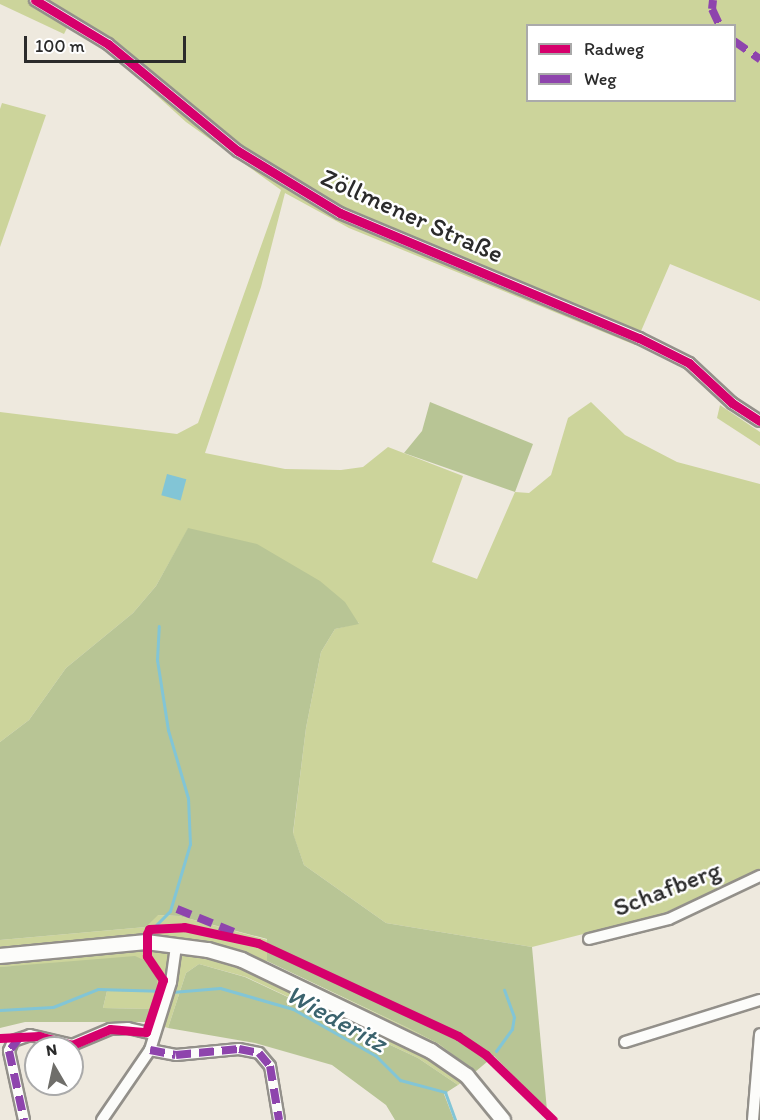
<!DOCTYPE html>
<meta charset="utf-8">
<style>
body{margin:0}
#map{position:relative;width:760px;height:1120px;overflow:hidden;background:#eee9de;font-family:Itim,sans-serif}
div>[style]{position:absolute}
.green>*{inset:0;background:#ccd49b}
.forest>*{inset:0;background:#b8c595}
.water>*{inset:0;background:#82c5d6;transform-origin:0 0}
.stream>*{height:3px;margin:-1.5px;padding:0 1.5px;transform-origin:1.5px;border-radius:1.5px;background:#82c5d6}
.roads{filter:drop-shadow(2px 0 #93908a) drop-shadow(-2px 0 #93908a) drop-shadow(0 2px #93908a) drop-shadow(0 -2px #93908a)}
.minor>*{height:10px;margin:-5px;padding:0 5px;transform-origin:5px;border-radius:5px;background:#fcfcfa}
.major>*{height:14px;margin:-7px;padding:0 7px;transform-origin:7px;border-radius:7px;background:#fcfcfa}
.quiet>*{height:8px;margin-top:-4px;transform-origin:0;background:repeating-linear-gradient(90deg,#8e44ad 0 15px,transparent 0 23px)}
.cycleway>*{height:9px;margin:-4.5px;padding:0 4.5px;transform-origin:4.5px;border-radius:4.5px;background:#d6006c}
span{translate:-50% -50%;white-space:nowrap;text-align:center;line-height:1.15;-webkit-text-stroke:5px #fff;paint-order:stroke}
.street-label{font-size:26px;color:#2b2b2b}
.water-label{font-size:27px;color:#3b636e;font-style:italic}
.legend{position:absolute;left:526px;top:24px;width:210px;height:78px;box-sizing:border-box;background:#fff;border:2px solid #aaa;margin:0;padding:8px 10px;list-style:none;font-size:18px;color:#2b2b2b}
.legend li{display:flex;align-items:center;gap:12px;height:30px}
.legend b{width:30px;border:2px solid #aaa}
.north{position:absolute;left:24px;top:1036px;width:60px;height:60px;box-sizing:border-box;background:#fff;border:2px solid #aaa;border-radius:50%;rotate:351deg;font-size:16px;font-weight:700;line-height:24px;text-align:center;color:#2b2b2b}
.north::after{content:'';display:block;margin:auto;width:21px;height:27px;background:#6f6e6a;clip-path:polygon(50% 0,100% 100%,50% 72%,0 100%)}
.scale{position:absolute;left:24px;top:36px;width:162px;height:27px;box-sizing:border-box;border:3px solid #2b2b2b;border-top:0;padding-left:8px;font-size:18px;line-height:21px;white-space:nowrap;color:#2b2b2b;-webkit-text-stroke:4px #fff;paint-order:stroke}
</style>
<div id="map">
<div class="green">
<div style="clip-path:polygon(evenodd,0 0,760px 0,760px 301px,670px 264px,635px 345px,349px 228px,285px 193px,261px 287px,205px 453px,285px 469px,341px 470px,363px 467px,388px 447px,463px 476px,432px 562px,477px 579px,515px 492px,529px 493px,551px 475px,568px 418px,591px 402px,625px 435px,677px 462px,760px 484px,760px 870px,662px 914px,532px 947px,386px 923px,304px 865px,293px 834px,306px 728px,321px 652px,335px 629px,359px 623px,188px 529px,156px 586px,133px 613px,66px 668px,29px 720px,0 742px,0 412px,177px 434px,198px 423px,281px 190px,186px 122px,111px 54px,68px 26px,64px 34px,0 4px,0 0,528px 26px,734px 26px,734px 100px,528px 100px,528px 26px)"></div>
<div style="clip-path:polygon(2px 103px,46px 115px,0 247px,0 109px)"></div>
<div style="clip-path:polygon(720px 405px,760px 432px,760px 446px,717px 418px)"></div>
<div style="clip-path:polygon(157px 915px,179px 916px,268px 940px,267px 962px,408px 1028px,439px 1044px,475px 1072px,458px 1085px,418px 1058px,246px 977px,199px 964px,186px 973px,168px 1028px,150px 1022px,152px 1009px,103px 1008px,107px 991px,45px 965px,0 967px,0 940px,146px 927px)"></div>
</div>
<div class="forest">
<div style="clip-path:polygon(430px 402px,533px 444px,515px 492px,404px 453px,422px 431px)"></div>
<div style="clip-path:polygon(188px 528px,257px 544px,320px 581px,345px 602px,359px 624px,335px 629px,321px 652px,306px 728px,293px 833px,304px 865px,386px 923px,532px 947px,547px 1110px,494px 1056px,475px 1072px,439px 1044px,408px 1028px,267px 961px,267px 939px,179px 916px,158px 915px,146px 927px,0 940px,0 742px,29px 720px,66px 668px,133px 613px,156px 586px)"></div>
<div style="clip-path:polygon(135px 956px,146px 961px,158px 977px,156px 992px,107px 991px,103px 1008px,153px 1009px,150px 1022px,25px 1022px,0 1028px,0 967px)"></div>
<div style="clip-path:polygon(199px 964px,245px 977px,418px 1058px,458px 1085px,444px 1094px,454px 1120px,395px 1120px,386px 1105px,332px 1065px,255px 1043px,168px 1028px,186px 973px)"></div>
</div>
<div class="water">
<div style="left:167px;top:474px;width:20px;height:22px;rotate:15deg"></div>
</div>
<div class="stream">
<div style="left:155px;top:926px;width:21px;rotate:-45deg"></div>
<div style="left:170px;top:911px;width:70px;rotate:-73.4deg"></div>
<div style="left:190px;top:844px;width:46px;rotate:-92.5deg"></div>
<div style="left:188px;top:798px;width:71px;rotate:-106.4deg"></div>
<div style="left:168px;top:730px;width:71px;rotate:-98.9deg"></div>
<div style="left:157px;top:660px;width:34px;rotate:-87deg"></div>
<div style="left:172px;top:992px;width:48px;rotate:-4.8deg"></div>
<div style="left:220px;top:988px;width:76px;rotate:16deg"></div>
<div style="left:293px;top:1009px;width:95px;rotate:29.5deg"></div>
<div style="left:376px;top:1056px;width:34px;rotate:45deg"></div>
<div style="left:400px;top:1080px;width:47px;rotate:14.9deg"></div>
<div style="left:445px;top:1092px;width:30px;rotate:70deg"></div>
<div style="left:0;top:1010px;width:53px;rotate:-3.2deg"></div>
<div style="left:53px;top:1007px;width:48px;rotate:-21.8deg"></div>
<div style="left:98px;top:989px;width:68px;rotate:1.7deg"></div>
<div style="left:496px;top:1051px;width:27px;rotate:-54deg"></div>
<div style="left:512px;top:1029px;width:12px;rotate:-81deg"></div>
<div style="left:514px;top:1017px;width:29px;rotate:-110deg"></div>
</div>
<div class="roads">
<div class="minor">
<div style="left:35px;top:0;width:85px;rotate:31.1deg"></div>
<div style="left:108px;top:44px;width:168px;rotate:39.5deg"></div>
<div style="left:238px;top:151px;width:119px;rotate:31.3deg"></div>
<div style="left:340px;top:213px;width:324px;rotate:22.7deg"></div>
<div style="left:639px;top:338px;width:56px;rotate:26.6deg"></div>
<div style="left:689px;top:363px;width:59px;rotate:42.9deg"></div>
<div style="left:732px;top:403px;width:33px;rotate:33deg"></div>
<div style="left:589px;top:939px;width:82px;rotate:-14deg"></div>
<div style="left:669px;top:919px;width:101px;rotate:-25.3deg"></div>
<div style="left:625px;top:1042px;width:141px;rotate:-17.3deg"></div>
<div style="left:150px;top:1050px;width:26px;rotate:11deg"></div>
<div style="left:176px;top:1055px;width:63px;rotate:-5.4deg"></div>
<div style="left:239px;top:1049px;width:20px;rotate:11deg"></div>
<div style="left:259px;top:1053px;width:17px;rotate:50deg"></div>
<div style="left:270px;top:1066px;width:55px;rotate:80.5deg"></div>
<div style="left:24px;top:1120px;width:71px;rotate:-102.3deg"></div>
<div style="left:9px;top:1051px;width:11px;rotate:-68deg"></div>
<div style="left:13px;top:1041px;width:18px;rotate:-19deg"></div>
<div style="left:30px;top:1035px;width:43px;rotate:13.4deg"></div>
<div style="left:72px;top:1045px;width:41px;rotate:-22.8deg"></div>
<div style="left:110px;top:1029px;width:18px;rotate:-3deg"></div>
<div style="left:128px;top:1028px;width:27px;rotate:13deg"></div>
<div style="left:102px;top:1120px;width:85px;rotate:-55.6deg"></div>
<div style="left:150px;top:1050px;width:71px;rotate:-72.8deg"></div>
<div style="left:171px;top:982px;width:37px;rotate:-82deg"></div>
<div style="left:753px;top:1120px;width:86px;rotate:-85.3deg"></div>
</div>
<div class="major">
<div style="left:0;top:956px;width:147px;rotate:-5.5deg"></div>
<div style="left:146px;top:942px;width:63px;rotate:7.4deg"></div>
<div style="left:208px;top:950px;width:35px;rotate:16deg"></div>
<div style="left:242px;top:960px;width:210px;rotate:25.7deg"></div>
<div style="left:431px;top:1051px;width:44px;rotate:34.8deg"></div>
<div style="left:467px;top:1076px;width:57px;rotate:50.7deg"></div>
</div>
</div>
<div class="quiet">
<div style="left:713px;top:0;width:9px;rotate:96deg"></div>
<div style="left:712px;top:9px;width:19px;rotate:65deg"></div>
<div style="left:734px;top:41px;width:32px;rotate:35deg"></div>
<div style="left:177px;top:909px;width:64px;rotate:22.1deg"></div>
<div style="left:20px;top:1037px;width:18px;rotate:128deg"></div>
<div style="left:9px;top:1051px;width:71px;rotate:77.7deg"></div>
<div style="left:150px;top:1050px;width:26px;rotate:11deg"></div>
<div style="left:176px;top:1055px;width:63px;rotate:-5.4deg"></div>
<div style="left:239px;top:1049px;width:20px;rotate:11deg"></div>
<div style="left:259px;top:1053px;width:17px;rotate:50deg"></div>
<div style="left:270px;top:1066px;width:55px;rotate:80.5deg"></div>
</div>
<div class="cycleway">
<div style="left:35px;top:0;width:85px;rotate:31.1deg"></div>
<div style="left:108px;top:44px;width:168px;rotate:39.5deg"></div>
<div style="left:238px;top:151px;width:119px;rotate:31.3deg"></div>
<div style="left:340px;top:213px;width:324px;rotate:22.7deg"></div>
<div style="left:639px;top:338px;width:56px;rotate:26.6deg"></div>
<div style="left:689px;top:363px;width:59px;rotate:42.9deg"></div>
<div style="left:732px;top:403px;width:33px;rotate:33deg"></div>
<div style="left:0;top:1038px;width:39px;rotate:-3deg"></div>
<div style="left:39px;top:1036px;width:34px;rotate:15deg"></div>
<div style="left:72px;top:1045px;width:41px;rotate:-22.8deg"></div>
<div style="left:110px;top:1029px;width:36px;rotate:5deg"></div>
<div style="left:146px;top:1032px;width:55px;rotate:-71.9deg"></div>
<div style="left:163px;top:980px;width:29px;rotate:-124deg"></div>
<div style="left:147px;top:956px;width:22px;rotate:-90deg"></div>
<div style="left:147px;top:934px;width:5px;rotate:-68deg"></div>
<div style="left:149px;top:929px;width:35px;rotate:-3deg"></div>
<div style="left:184px;top:927px;width:76px;rotate:12.2deg"></div>
<div style="left:258px;top:943px;width:221px;rotate:24.9deg"></div>
<div style="left:458px;top:1036px;width:34px;rotate:34deg"></div>
<div style="left:486px;top:1055px;width:93px;rotate:44.1deg"></div>
</div>
<div class="street-label">
<span style="left:412px;top:216px;rotate:24deg">Zöllmener Straße</span>
<span style="left:667px;top:889px;rotate:-21deg">Schafberg</span>
</div>
<div class="water-label">
<span style="left:337px;top:1018px;rotate:29deg">Wiederitz</span>
</div>
<ul class="legend">
<li><b style="height:8px;background:#d6006c"></b>Radweg</li>
<li><b style="height:8px;background:#8e44ad"></b>Weg</li>
</ul>
<div class="north">N</div>
<div class="scale">100 m</div>
</div>
